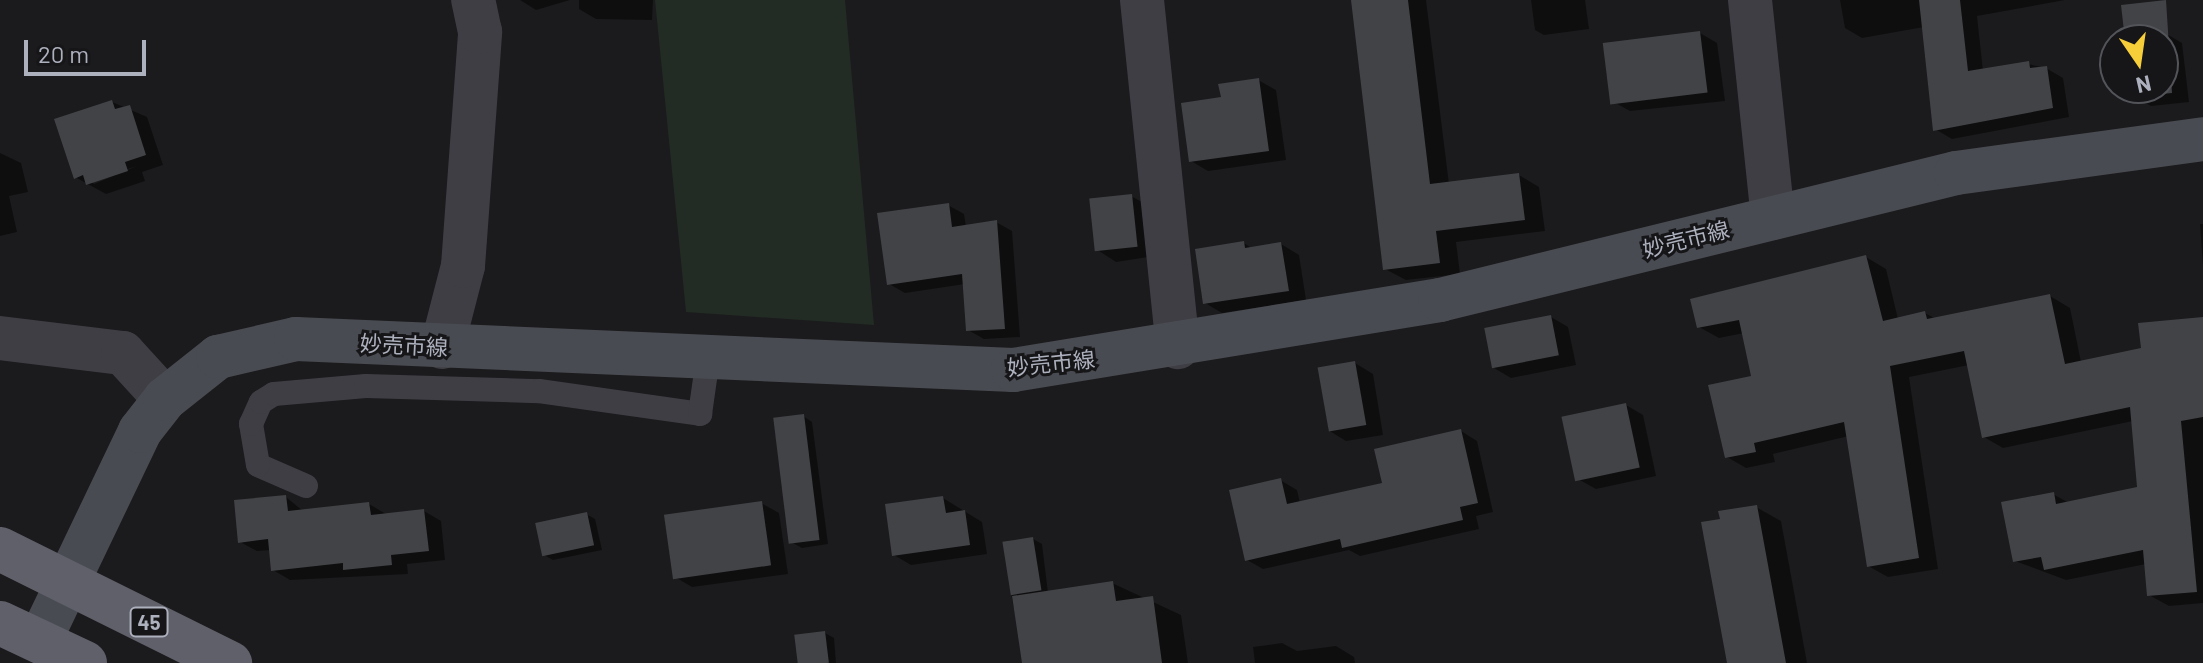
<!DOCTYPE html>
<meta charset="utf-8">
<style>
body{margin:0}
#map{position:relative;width:2203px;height:663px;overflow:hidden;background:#1b1b1d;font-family:Barlow,"Noto Sans JP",sans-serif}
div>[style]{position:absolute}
.green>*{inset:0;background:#222c24}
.shadow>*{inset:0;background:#0007}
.building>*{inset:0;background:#424347;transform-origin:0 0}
.service>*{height:24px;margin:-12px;padding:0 12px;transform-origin:12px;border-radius:12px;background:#3e3e44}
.minor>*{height:44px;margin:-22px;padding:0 22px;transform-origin:22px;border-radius:22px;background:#3e3e44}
.secondary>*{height:44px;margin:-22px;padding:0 22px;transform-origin:22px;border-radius:22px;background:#494b52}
.trunk>*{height:44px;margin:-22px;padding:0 22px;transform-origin:22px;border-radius:22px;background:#5f606a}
span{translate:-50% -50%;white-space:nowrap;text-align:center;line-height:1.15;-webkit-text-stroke:6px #161618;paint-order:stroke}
.shield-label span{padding:2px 6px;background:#161618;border:2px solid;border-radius:6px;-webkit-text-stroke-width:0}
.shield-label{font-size:20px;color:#adb0bd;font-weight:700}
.street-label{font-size:22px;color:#adb0bd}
.north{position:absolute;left:2099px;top:24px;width:80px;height:80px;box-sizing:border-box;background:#161618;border:2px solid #52545a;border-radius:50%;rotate:167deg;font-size:22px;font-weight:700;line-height:32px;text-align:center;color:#adb0bd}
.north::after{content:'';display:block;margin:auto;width:28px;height:36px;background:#f6ce3a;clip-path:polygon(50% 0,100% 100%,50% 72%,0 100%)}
.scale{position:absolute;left:24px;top:40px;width:122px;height:36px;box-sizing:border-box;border:4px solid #adb0bd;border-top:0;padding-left:10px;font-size:24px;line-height:28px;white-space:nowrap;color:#adb0bd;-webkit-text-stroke:6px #161618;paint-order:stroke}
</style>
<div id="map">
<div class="green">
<div style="clip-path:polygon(655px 0,845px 0,874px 325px,686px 312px)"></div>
</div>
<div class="shadow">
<div style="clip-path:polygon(520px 0,570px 0,536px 10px)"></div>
<div style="clip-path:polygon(579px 0,653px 0,652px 20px,596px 19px,579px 9px)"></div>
<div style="clip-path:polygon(1353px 0,1426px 0,1449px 184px,1519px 175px,1539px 187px,1545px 231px,1456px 242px,1460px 274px,1406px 280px,1385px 269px)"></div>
<div style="clip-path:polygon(1531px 0,1585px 0,1589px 29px,1544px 35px,1535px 30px)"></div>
<div style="clip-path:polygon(1840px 0,2065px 0,1977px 16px,1983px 71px,2028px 64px,2046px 68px,2063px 78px,2069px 117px,1952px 139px,1935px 129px,1924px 27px,1862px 38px,1845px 28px)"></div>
<div style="clip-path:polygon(1700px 33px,1717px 43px,1725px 101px,1630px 111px,1612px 101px)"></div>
<div style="clip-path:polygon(2165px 33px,2182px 43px,2189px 102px,2151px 106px,2133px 96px,2132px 88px,2163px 88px,2163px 40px,2127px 40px)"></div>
<div style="clip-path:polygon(1258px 80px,1276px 90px,1286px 160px,1208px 171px,1191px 161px,1223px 99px)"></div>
<div style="clip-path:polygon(evenodd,112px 102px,147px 117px,163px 165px,142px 172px,145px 181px,106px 194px,75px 177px,112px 102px,137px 166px,94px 184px,91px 181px,137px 166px)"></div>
<div style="clip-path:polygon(0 153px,21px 163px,28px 192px,9px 196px,17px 232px,0 236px)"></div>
<div style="clip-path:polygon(1131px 196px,1149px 206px,1155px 256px,1116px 262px,1099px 251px)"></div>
<div style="clip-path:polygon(948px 205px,964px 214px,966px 227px,996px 222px,1012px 231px,1020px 337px,984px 339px,968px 330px,965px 284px,905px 293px,889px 284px)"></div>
<div style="clip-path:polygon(2200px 224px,2203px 224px,2203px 266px)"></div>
<div style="clip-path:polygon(1244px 243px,1253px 249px,1281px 244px,1299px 255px,1306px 300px,1222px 313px,1205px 303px)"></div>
<div style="clip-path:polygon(1866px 257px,1886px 269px,1898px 319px,1925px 313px,1936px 319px,2050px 296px,2070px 308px,2081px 362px,2143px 350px,2203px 319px,2203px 603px,2169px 606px,2149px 595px,2146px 564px,2066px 580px,2015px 561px,2053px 494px,2069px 503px,2140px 489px,2133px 421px,2003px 448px,1984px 437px,1969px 365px,1909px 377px,1938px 569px,1888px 577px,1868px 566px,1849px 436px,1773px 454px,1775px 462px,1746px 468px,1727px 457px,1754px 377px,1744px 333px,1719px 338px,1699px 327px)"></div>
<div style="clip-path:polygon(1551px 317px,1568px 327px,1576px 365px,1511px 378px,1494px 368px)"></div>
<div style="clip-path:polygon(1355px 363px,1373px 374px,1383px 435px,1346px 441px,1328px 430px)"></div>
<div style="clip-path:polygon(1626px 405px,1643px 415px,1656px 476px,1596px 489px,1578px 479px)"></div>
<div style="clip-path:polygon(803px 416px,812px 422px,828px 544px,802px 548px,793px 543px)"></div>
<div style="clip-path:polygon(1461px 431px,1477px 441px,1493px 512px,1476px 516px,1479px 529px,1360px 556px,1349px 550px,1263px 569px,1247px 560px,1280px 480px,1297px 490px,1300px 503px,1384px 485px)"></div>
<div style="clip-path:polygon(286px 497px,303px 511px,369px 504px,386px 514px,424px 511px,441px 521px,445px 560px,407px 564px,408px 574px,290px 580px,273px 570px,271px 550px,257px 551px,240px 542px)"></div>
<div style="clip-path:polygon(943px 498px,982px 522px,987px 554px,911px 565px,894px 555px)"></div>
<div style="clip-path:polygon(761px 503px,779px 513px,788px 574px,692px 587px,675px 577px)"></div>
<div style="clip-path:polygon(1756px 507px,1781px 521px,1807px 663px,1729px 663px,1722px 520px)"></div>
<div style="clip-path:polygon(586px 514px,595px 519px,602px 550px,553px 560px,544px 555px)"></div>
<div style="clip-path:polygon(1033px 539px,1042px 544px,1048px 593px,1112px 583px,1181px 615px,1188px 663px,1024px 663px,1011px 593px)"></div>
<div style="clip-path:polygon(825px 633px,834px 638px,836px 663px,799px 663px)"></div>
<div style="clip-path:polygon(1282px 643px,1297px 651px,1336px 646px,1354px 657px,1355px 663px,1255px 663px,1253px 647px)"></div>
</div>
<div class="building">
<div style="clip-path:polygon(1351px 0,1408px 0,1430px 184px,1519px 173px,1525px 220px,1436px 231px,1440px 263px,1383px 270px)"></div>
<div style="clip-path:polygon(1919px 0,1960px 0,1968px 71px,2029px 61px,2030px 68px,2047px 66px,2053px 108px,1933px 131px)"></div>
<div style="clip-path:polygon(2166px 0,2172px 93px,2131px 97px,2130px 88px,2163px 88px,2163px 40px,2125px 40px,2121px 5px)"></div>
<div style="left:1700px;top:31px;width:62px;height:98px;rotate:83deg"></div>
<div style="clip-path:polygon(1259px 78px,1269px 151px,1189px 162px,1181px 103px,1221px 97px,1218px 84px)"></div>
<div style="clip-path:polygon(112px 100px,115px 109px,130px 105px,146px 155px,125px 162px,128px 171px,86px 185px,83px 175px,74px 179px,54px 119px)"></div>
<div style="left:1132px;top:194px;width:53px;height:43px;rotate:84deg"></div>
<div style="clip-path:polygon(949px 203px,952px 227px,997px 220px,1005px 329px,966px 331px,962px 274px,887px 285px,877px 213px)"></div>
<div style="clip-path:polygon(1244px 241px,1245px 248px,1281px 242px,1289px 291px,1203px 304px,1195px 249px)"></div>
<div style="clip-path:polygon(1866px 255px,1883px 321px,1925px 311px,1927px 319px,2050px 294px,2065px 364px,2141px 348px,2138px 323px,2203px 317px,2203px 417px,2181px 421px,2197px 592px,2147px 596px,2143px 550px,2044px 570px,2041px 557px,2013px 562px,2001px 502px,2054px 492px,2056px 504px,2137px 487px,2130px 407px,1982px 438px,1964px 351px,1890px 366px,1919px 558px,1867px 567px,1844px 422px,1754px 443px,1756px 452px,1725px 458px,1708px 385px,1751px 376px,1739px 320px,1697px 328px,1690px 299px)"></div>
<div style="left:1551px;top:315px;width:41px;height:68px;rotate:79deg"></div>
<div style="left:1355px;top:361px;width:65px;height:38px;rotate:80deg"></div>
<div style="left:1626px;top:403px;width:66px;height:66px;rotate:78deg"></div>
<div style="left:804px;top:414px;width:127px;height:31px;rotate:83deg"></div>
<div style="clip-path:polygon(1461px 429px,1478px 503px,1460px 507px,1463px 520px,1342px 548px,1340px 539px,1245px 561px,1229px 490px,1281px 478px,1287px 504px,1382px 483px,1374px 449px)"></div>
<div style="clip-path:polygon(286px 495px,288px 511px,369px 502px,371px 515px,424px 509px,429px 551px,391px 555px,392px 565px,343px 570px,343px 563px,271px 571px,268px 539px,238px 543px,234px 500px)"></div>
<div style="clip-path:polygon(943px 496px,946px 513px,965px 510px,970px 545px,892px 556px,885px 504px)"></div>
<div style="left:762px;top:501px;width:65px;height:99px;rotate:82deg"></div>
<div style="clip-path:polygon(1757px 505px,1786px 663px,1727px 663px,1701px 522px,1720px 519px,1718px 511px)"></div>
<div style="left:587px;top:512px;width:34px;height:53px;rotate:78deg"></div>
<div style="left:1033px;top:537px;width:54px;height:31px;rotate:81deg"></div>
<div style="clip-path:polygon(1113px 581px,1116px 601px,1153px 596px,1162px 663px,1022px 663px,1012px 596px)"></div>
<div style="left:825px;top:631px;width:32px;height:31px;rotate:83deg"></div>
</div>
<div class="service">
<div style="left:306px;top:486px;width:52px;rotate:-156.4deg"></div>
<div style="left:258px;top:465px;width:42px;rotate:-99.7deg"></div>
<div style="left:251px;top:424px;width:24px;rotate:-66deg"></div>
<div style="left:261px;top:402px;width:15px;rotate:-32deg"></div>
<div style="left:274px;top:394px;width:92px;rotate:-5deg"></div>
<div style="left:366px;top:386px;width:173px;rotate:1.7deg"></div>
<div style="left:539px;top:391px;width:163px;rotate:8.1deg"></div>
<div style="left:700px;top:414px;width:57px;rotate:-81.9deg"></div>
</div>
<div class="minor">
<div style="left:1142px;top:0;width:349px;rotate:84.1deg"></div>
<div style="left:1750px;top:0;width:219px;rotate:84deg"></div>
<div style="left:0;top:338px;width:124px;rotate:7deg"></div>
<div style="left:123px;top:353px;width:62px;rotate:47.6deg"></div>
<div style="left:442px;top:347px;width:84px;rotate:-75.5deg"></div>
<div style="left:463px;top:266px;width:235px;rotate:-85.8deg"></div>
<div style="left:480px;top:32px;width:33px;rotate:-102deg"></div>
</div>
<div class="secondary">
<div style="left:40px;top:640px;width:232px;rotate:-64.4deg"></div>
<div style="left:140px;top:431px;width:41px;rotate:-52deg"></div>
<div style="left:165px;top:399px;width:68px;rotate:-38.4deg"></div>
<div style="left:218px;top:357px;width:80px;rotate:-13deg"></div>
<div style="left:296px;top:339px;width:718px;rotate:2.48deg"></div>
<div style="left:1013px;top:370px;width:433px;rotate:-9.3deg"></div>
<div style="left:1440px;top:300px;width:531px;rotate:-13.83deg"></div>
<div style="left:1956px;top:173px;width:249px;rotate:-7.8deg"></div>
</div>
<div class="trunk">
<div style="left:0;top:549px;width:257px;rotate:26.4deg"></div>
<div style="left:0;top:623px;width:94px;rotate:25.2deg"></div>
</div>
<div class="shield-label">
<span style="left:149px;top:622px">45</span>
</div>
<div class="street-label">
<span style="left:1686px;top:239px;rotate:-14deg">妙売市線</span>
<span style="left:404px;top:345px;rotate:3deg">妙売市線</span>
<span style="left:1051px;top:363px;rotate:-6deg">妙売市線</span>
</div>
<div class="north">N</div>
<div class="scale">20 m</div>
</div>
